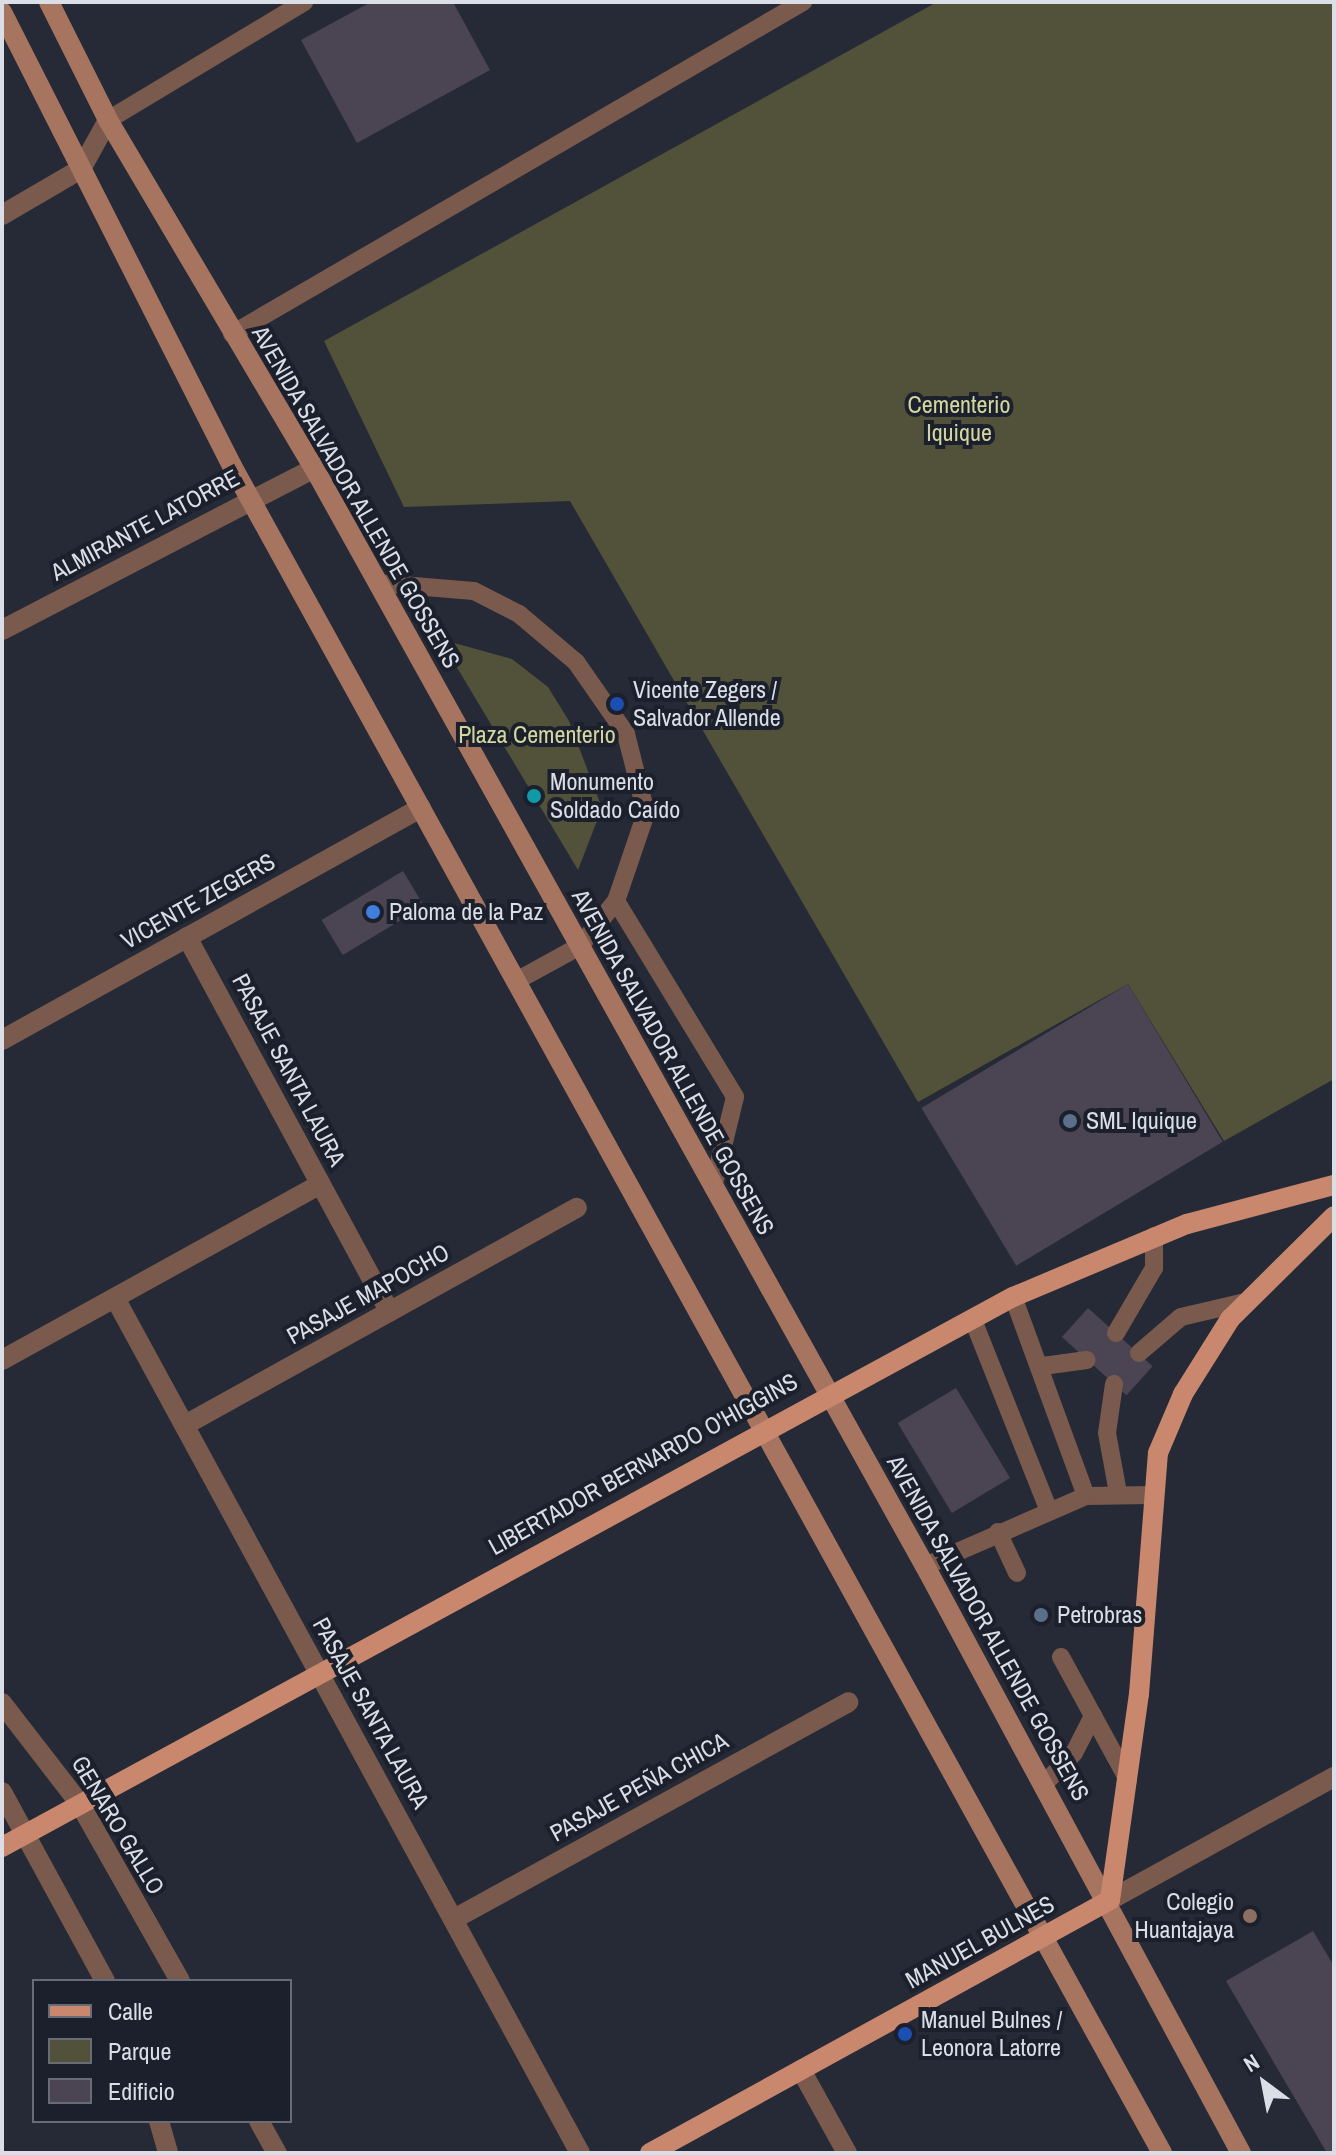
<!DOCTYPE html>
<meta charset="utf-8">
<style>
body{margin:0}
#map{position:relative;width:1336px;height:2155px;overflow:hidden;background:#252a36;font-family:"Archivo Narrow",sans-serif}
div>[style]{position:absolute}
.green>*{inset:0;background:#515239}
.building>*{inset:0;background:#4b4553;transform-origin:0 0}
.service>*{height:18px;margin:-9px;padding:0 9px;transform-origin:9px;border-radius:9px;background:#7a5a4d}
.minor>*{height:20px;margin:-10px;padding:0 10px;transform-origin:10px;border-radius:10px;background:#7a5a4d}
.tertiary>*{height:20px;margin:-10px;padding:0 10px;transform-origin:10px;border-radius:10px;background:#7a5a4d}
.secondary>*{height:20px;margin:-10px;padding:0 10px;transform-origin:10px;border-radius:10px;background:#a77460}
.primary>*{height:20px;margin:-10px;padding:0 10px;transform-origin:10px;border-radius:10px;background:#c9886e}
.dots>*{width:22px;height:22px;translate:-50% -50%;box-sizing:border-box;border:4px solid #1b202c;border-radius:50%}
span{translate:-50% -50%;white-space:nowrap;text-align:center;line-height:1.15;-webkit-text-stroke:8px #1b202c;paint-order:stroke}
.park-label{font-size:24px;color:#d3d79e}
.street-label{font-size:24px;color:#dadee6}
.poi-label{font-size:24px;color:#dadee6}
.left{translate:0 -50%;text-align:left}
.right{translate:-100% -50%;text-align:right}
.frame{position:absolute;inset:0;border:4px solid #dadee6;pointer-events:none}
.legend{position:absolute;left:32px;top:1979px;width:260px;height:144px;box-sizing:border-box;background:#1b202c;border:2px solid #676c76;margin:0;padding:10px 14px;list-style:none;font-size:24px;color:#dadee6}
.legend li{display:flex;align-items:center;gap:16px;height:40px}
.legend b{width:40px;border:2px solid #676c76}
.north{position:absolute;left:1224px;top:2043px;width:80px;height:80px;-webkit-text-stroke:6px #1b202c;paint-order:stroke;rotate:328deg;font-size:22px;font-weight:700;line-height:32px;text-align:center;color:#dadee6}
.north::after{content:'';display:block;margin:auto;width:28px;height:36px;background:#dadee6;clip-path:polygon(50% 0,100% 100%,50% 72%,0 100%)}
</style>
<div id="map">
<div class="green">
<div style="clip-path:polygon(937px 2px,1334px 2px,1334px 1079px,1224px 1141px,1128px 984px,918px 1102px,570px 501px,404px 507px,324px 341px)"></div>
<div style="clip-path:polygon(440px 639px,512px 659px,548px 687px,569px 721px,602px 808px,578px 870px)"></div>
</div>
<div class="building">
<div style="clip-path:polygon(371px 2px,453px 2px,490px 70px,357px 143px,301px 40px)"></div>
<div style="left:403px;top:871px;width:41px;height:95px;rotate:59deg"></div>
<div style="left:1128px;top:984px;width:184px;height:241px;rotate:59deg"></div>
<div style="left:1088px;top:1308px;width:87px;height:39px;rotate:42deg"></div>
<div style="left:956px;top:1388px;width:105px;height:68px;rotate:59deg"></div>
<div style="clip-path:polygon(1313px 1931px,1334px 1966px,1334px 2153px,1327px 2153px,1226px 1981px)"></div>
</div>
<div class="service">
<div style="left:108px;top:120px;width:229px;rotate:-31deg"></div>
<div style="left:232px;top:334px;width:661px;rotate:-30.18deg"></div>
<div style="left:378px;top:583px;width:96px;rotate:4.8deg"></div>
<div style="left:474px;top:591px;width:51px;rotate:27.1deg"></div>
<div style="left:519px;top:614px;width:75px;rotate:40.1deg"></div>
<div style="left:576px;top:662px;width:88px;rotate:55.2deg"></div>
<div style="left:626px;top:734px;width:81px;rotate:75.8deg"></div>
<div style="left:646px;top:813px;width:93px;rotate:108.8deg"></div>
<div style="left:616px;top:901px;width:58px;rotate:128.7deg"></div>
<div style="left:580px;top:946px;width:73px;rotate:151.3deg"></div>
<div style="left:616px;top:901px;width:229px;rotate:58.7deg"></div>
<div style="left:735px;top:1097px;width:93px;rotate:103.7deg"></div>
<div style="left:973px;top:1320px;width:202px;rotate:68.3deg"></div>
<div style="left:1116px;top:1333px;width:75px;rotate:-59.7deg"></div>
<div style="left:1154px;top:1268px;width:32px;rotate:-90deg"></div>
<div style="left:1139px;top:1353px;width:55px;rotate:-40.6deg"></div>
<div style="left:1181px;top:1317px;width:66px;rotate:-13.2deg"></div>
<div style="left:1043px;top:1366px;width:44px;rotate:-7.8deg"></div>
<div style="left:1114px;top:1384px;width:49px;rotate:98.1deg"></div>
<div style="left:1107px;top:1433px;width:61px;rotate:79.6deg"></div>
<div style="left:1086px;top:1496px;width:65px;rotate:-0.9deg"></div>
<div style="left:998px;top:1532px;width:45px;rotate:65.1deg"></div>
<div style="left:925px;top:1566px;width:176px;rotate:-23.5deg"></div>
<div style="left:1086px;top:1496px;width:212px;rotate:-110.1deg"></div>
<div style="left:1061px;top:1657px;width:140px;rotate:61.4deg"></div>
<div style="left:1045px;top:1783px;width:42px;rotate:-46deg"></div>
<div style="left:1074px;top:1753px;width:42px;rotate:-62.8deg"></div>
</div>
<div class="minor">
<div style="left:2px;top:215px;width:91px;rotate:-30.2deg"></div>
<div style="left:81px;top:169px;width:56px;rotate:-61.1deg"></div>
<div style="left:2px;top:630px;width:352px;rotate:-27.4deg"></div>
<div style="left:187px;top:937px;width:426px;rotate:61.6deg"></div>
<div style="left:115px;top:1298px;width:973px;rotate:61.46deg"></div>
<div style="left:2px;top:1360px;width:364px;rotate:-28.9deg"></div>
<div style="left:185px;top:1425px;width:448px;rotate:-29deg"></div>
<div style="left:2px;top:1703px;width:128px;rotate:52.3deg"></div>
<div style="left:80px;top:1804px;width:203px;rotate:60.5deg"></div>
<div style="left:2px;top:1792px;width:215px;rotate:61.4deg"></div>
<div style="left:1110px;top:1900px;width:256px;rotate:-28.8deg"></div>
<div style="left:454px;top:1919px;width:450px;rotate:-28.8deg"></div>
<div style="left:801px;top:2070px;width:95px;rotate:61deg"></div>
<div style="left:159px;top:2121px;width:33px;rotate:74deg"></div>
<div style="left:259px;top:2121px;width:37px;rotate:61deg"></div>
</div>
<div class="tertiary">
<div style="left:2px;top:1040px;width:479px;rotate:-29deg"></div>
</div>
<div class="secondary">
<div style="left:49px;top:2px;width:132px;rotate:63.4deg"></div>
<div style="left:108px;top:120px;width:404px;rotate:59.4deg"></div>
<div style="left:314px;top:468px;width:1257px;rotate:60.91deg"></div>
<div style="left:925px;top:1566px;width:667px;rotate:61.71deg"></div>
<div style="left:2px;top:12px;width:509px;rotate:63.13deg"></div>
<div style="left:232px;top:466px;width:1926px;rotate:61.13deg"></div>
</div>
<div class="primary">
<div style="left:2px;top:1847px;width:1151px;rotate:-28.55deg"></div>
<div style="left:1013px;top:1297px;width:189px;rotate:-22.8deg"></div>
<div style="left:1187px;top:1224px;width:152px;rotate:-14.9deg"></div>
<div style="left:650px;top:2153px;width:525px;rotate:-28.81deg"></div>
<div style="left:1110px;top:1900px;width:208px;rotate:-82deg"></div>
<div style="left:1139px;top:1694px;width:242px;rotate:-85.5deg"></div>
<div style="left:1158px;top:1453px;width:64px;rotate:-67deg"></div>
<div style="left:1183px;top:1394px;width:89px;rotate:-57.9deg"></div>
<div style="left:1230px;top:1319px;width:146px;rotate:-44.7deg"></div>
</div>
<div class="dots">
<div style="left:617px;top:704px;background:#1a4fb4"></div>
<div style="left:534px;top:796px;background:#0f9aa8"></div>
<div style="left:373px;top:912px;background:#3f7fe0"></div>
<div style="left:1070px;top:1121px;background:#5c6f8a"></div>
<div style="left:1041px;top:1615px;background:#5c6f8a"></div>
<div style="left:1250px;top:1916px;background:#8d6e63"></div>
<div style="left:905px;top:2034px;background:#1a4fb4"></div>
</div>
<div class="park-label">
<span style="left:959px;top:419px">Cementerio<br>Iquique</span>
<span style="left:537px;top:735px">Plaza Cementerio</span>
</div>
<div class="street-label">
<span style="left:356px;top:497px;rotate:60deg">AVENIDA SALVADOR ALLENDE GOSSENS</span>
<span style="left:145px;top:525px;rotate:-28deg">ALMIRANTE LATORRE</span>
<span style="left:198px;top:901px;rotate:-29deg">VICENTE ZEGERS</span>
<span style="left:673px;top:1062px;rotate:61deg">AVENIDA SALVADOR ALLENDE GOSSENS</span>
<span style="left:289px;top:1070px;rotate:62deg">PASAJE SANTA LAURA</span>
<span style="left:368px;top:1294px;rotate:-29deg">PASAJE MAPOCHO</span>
<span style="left:643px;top:1464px;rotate:-29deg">LIBERTADOR BERNARDO O'HIGGINS</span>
<span style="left:988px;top:1628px;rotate:61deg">AVENIDA SALVADOR ALLENDE GOSSENS</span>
<span style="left:371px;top:1713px;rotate:61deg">PASAJE SANTA LAURA</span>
<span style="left:639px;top:1787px;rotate:-29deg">PASAJE PEÑA CHICA</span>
<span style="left:118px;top:1825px;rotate:59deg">GENARO GALLO</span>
<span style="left:980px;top:1942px;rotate:-29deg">MANUEL BULNES</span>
</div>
<div class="poi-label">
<span class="left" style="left:633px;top:704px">Vicente Zegers /<br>Salvador Allende</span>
<span class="left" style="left:550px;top:796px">Monumento<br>Soldado Caído</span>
<span class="left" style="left:389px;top:912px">Paloma de la Paz</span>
<span class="left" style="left:1086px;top:1121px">SML Iquique</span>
<span class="left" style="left:1057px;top:1615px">Petrobras</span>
<span class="right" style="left:1234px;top:1916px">Colegio<br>Huantajaya</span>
<span class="left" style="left:921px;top:2034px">Manuel Bulnes /<br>Leonora Latorre</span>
</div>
<div class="frame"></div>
<ul class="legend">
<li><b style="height:10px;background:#c9886e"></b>Calle</li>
<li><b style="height:22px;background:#515239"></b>Parque</li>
<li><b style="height:22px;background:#4b4553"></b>Edificio</li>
</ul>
<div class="north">N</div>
</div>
